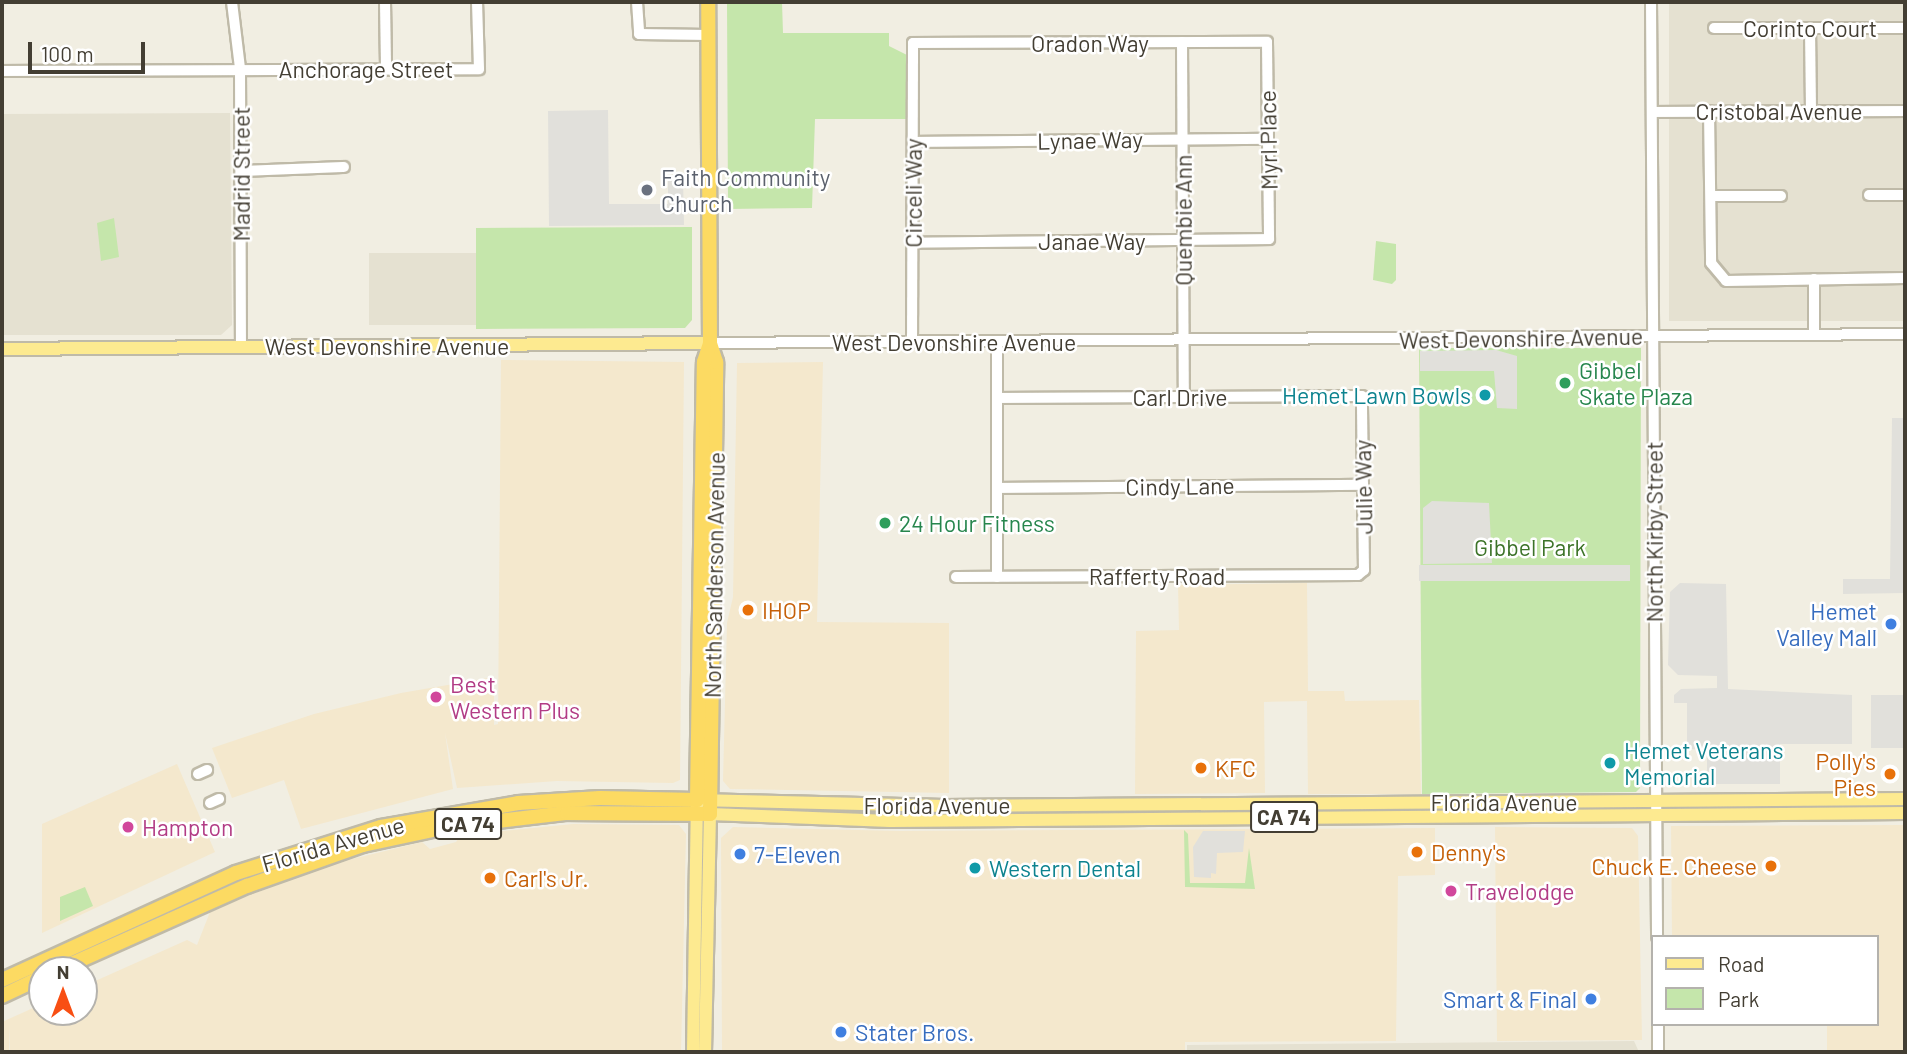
<!DOCTYPE html>
<style>
body{margin:0}
#map{position:relative;width:1907px;height:1054px;overflow:hidden;background:#f1eee2;font-family:Barlow,sans-serif}
div>[style]{position:absolute}
.residential>*{inset:0;background:#e5e1d1;transform-origin:0 0}
.commercial>*{inset:0;background:#f4e8cd}
.green>*{inset:0;background:#c5e6ab}
.parking>*{inset:0;background:#e1e0db;transform-origin:0 0}
.roads{filter:drop-shadow(2px 0 #bfbaa8) drop-shadow(-2px 0 #bfbaa8) drop-shadow(0 2px #bfbaa8) drop-shadow(0 -2px #bfbaa8)}
.minor>*{height:10px;margin:-5px;padding:0 5px;transform-origin:5px;border-radius:5px;background:#fff}
.major>*{height:12px;margin:-6px;padding:0 6px;transform-origin:6px;border-radius:6px;background:#fdea90}
.highway>*{height:14px;margin:-7px;padding:0 7px;transform-origin:7px;border-radius:7px;background:#fcda62}
.dots>*{width:19px;height:19px;translate:-50% -50%;box-sizing:border-box;border:4px solid #fff;border-radius:50%}
span{translate:-50% -50%;white-space:nowrap;text-align:center;line-height:1.15;-webkit-text-stroke:5px #fff;paint-order:stroke}
.shield-label span{padding:2px 5px;background:#fff;border:2px solid;border-radius:5px;-webkit-text-stroke-width:0}
.shield-label{font-size:21px;color:#433e33;font-weight:700}
.street-label{font-size:23px;color:#433e33}
.worship-label{font-size:23px;color:#5b616d}
.left{translate:0 -50%;text-align:left}
.leisure-label{font-size:23px;color:#27864d}
.culture-label{font-size:23px;color:#0d838f}
.right{translate:-100% -50%;text-align:right}
.park-label{font-size:23px;color:#3c7328}
.food-label{font-size:23px;color:#c56008}
.shop-label{font-size:23px;color:#366cbe}
.hotel-label{font-size:23px;color:#b23c85}
.frame{position:absolute;inset:0;border:4px solid #433e33;pointer-events:none}
.legend{position:absolute;left:1651px;top:935px;width:228px;height:91px;box-sizing:border-box;background:#fff;border:2px solid #b4b2ad;margin:0;padding:9px 12px;list-style:none;font-size:21px;color:#433e33}
.legend li{display:flex;align-items:center;gap:14px;height:35px}
.legend b{width:35px;border:2px solid #b4b2ad}
.north{position:absolute;left:28px;top:956px;width:70px;height:70px;box-sizing:border-box;background:#fff;border:2px solid #b4b2ad;border-radius:50%;rotate:0deg;font-size:19px;font-weight:700;line-height:28px;text-align:center;color:#433e33}
.north::after{content:'';display:block;margin:auto;width:24px;height:32px;background:#f84f13;clip-path:polygon(50% 0,100% 100%,50% 72%,0 100%)}
.scale{position:absolute;left:28px;top:42px;width:117px;height:32px;box-sizing:border-box;border:4px solid #433e33;border-top:0;padding-left:9px;font-size:21px;line-height:24px;white-space:nowrap;color:#433e33;-webkit-text-stroke:5px #fff;paint-order:stroke}
</style>
<div id="map">
<div class="residential">
<div style="left:1669px;top:2px;width:236px;height:319px"></div>
<div style="clip-path:polygon(230px 113px,232px 325px,221px 335px,2px 335px,2px 114px)"></div>
<div style="left:476px;top:253px;width:72px;height:107px;rotate:90deg"></div>
<div style="clip-path:polygon(1634px 1041px,1639px 1052px,1187px 1052px,1187px 1045px)"></div>
</div>
<div class="commercial">
<div style="clip-path:polygon(501px 360px,684px 362px,680px 780px,673px 783px,557px 781px,457px 788px,445px 733px,453px 789px,301px 829px,284px 780px,232px 798px,212px 748px,314px 714px,401px 693px,494px 677px,494px 725px,498px 724px)"></div>
<div style="clip-path:polygon(823px 362px,817px 622px,949px 623px,949px 793px,730px 789px,723px 781px,727px 623px,733px 597px,737px 363px)"></div>
<div style="clip-path:polygon(1307px 583px,1308px 691px,1344px 691px,1345px 701px,1419px 700px,1421px 794px,1308px 794px,1307px 701px,1264px 702px,1265px 793px,1135px 794px,1136px 631px,1179px 630px,1178px 585px)"></div>
<div style="clip-path:polygon(177px 764px,215px 852px,42px 933px,42px 824px)"></div>
<div style="clip-path:polygon(573px 824px,679px 825px,686px 834px,681px 1052px,10px 1052px,9px 1024px,9px 1052px,2px 1052px,2px 1022px,42px 1004px,42px 1012px,84px 1012px,84px 986px,187px 940px,197px 945px,210px 912px,233px 901px,340px 862px,422px 842px,430px 849px,456px 842px,461px 835px)"></div>
<div style="clip-path:polygon(1905px 825px,1905px 1052px,1827px 1052px,1827px 1024px,1877px 1024px,1877px 937px,1672px 937px,1671px 826px)"></div>
<div style="clip-path:polygon(733px 827px,900px 831px,1435px 828px,1435px 875px,1398px 876px,1396px 1041px,1185px 1042px,1185px 1052px,722px 1052px,721px 838px)"></div>
<div style="clip-path:polygon(1495px 827px,1632px 828px,1638px 836px,1642px 1040px,1497px 1041px)"></div>
</div>
<div class="green">
<div style="clip-path:polygon(727px 2px,782px 2px,783px 33px,889px 33px,889px 46px,907px 55px,906px 119px,815px 119px,812px 208px,728px 209px)"></div>
<div style="clip-path:polygon(114px 218px,119px 257px,101px 261px,97px 223px)"></div>
<div style="clip-path:polygon(692px 227px,692px 320px,685px 328px,476px 329px,476px 228px)"></div>
<div style="clip-path:polygon(1376px 241px,1396px 244px,1396px 280px,1392px 284px,1373px 280px)"></div>
<div style="clip-path:polygon(1419px 348px,1641px 348px,1640px 788px,1636px 792px,1422px 794px)"></div>
<div style="clip-path:polygon(1184px 830px,1188px 834px,1190px 883px,1245px 883px,1249px 848px,1255px 889px,1185px 887px)"></div>
<div style="clip-path:polygon(85px 887px,93px 906px,60px 921px,60px 897px)"></div>
</div>
<div class="parking">
<div style="clip-path:polygon(608px 110px,609px 204px,668px 204px,668px 177px,683px 177px,684px 225px,549px 226px,548px 111px)"></div>
<div style="clip-path:polygon(1496px 350px,1517px 356px,1517px 409px,1497px 408px,1494px 371px,1420px 371px,1420px 351px)"></div>
<div style="clip-path:polygon(1892px 418px,1905px 418px,1905px 593px,1843px 594px,1843px 579px,1890px 579px)"></div>
<div style="clip-path:polygon(1432px 501px,1489px 503px,1492px 563px,1423px 564px,1423px 508px)"></div>
<div style="left:1630px;top:565px;width:16px;height:211px;rotate:90deg"></div>
<div style="clip-path:polygon(1680px 583px,1726px 584px,1728px 689px,1852px 695px,1852px 744px,1780px 744px,1780px 784px,1707px 784px,1707px 750px,1687px 749px,1687px 703px,1674px 703px,1674px 695px,1681px 689px,1717px 688px,1717px 676px,1678px 675px,1668px 665px,1670px 592px)"></div>
<div style="left:1871px;top:695px;width:34px;height:53px"></div>
<div style="clip-path:polygon(1203px 831px,1245px 831px,1243px 852px,1217px 853px,1216px 874px,1211px 873px,1211px 878px,1194px 877px,1193px 847px)"></div>
</div>
<div class="roads">
<div class="minor">
<div style="left:232px;top:2px;width:66px;rotate:83.1deg"></div>
<div style="left:240px;top:68px;width:279px;rotate:89.8deg"></div>
<div style="left:385px;top:2px;width:65px;rotate:89.1deg"></div>
<div style="left:637px;top:2px;width:32px;rotate:86deg"></div>
<div style="left:639px;top:34px;width:69px;rotate:0.8deg"></div>
<div style="left:1651px;top:2px;width:935px;rotate:89.63deg"></div>
<div style="left:1714px;top:28px;width:191px"></div>
<div style="left:1810px;top:28px;width:83px;rotate:89.3deg"></div>
<div style="left:1182px;top:42px;width:355px;rotate:89.7deg"></div>
<div style="left:2px;top:71px;width:477px;rotate:-0.2deg"></div>
<div style="left:479px;top:69px;width:67px;rotate:-91.7deg"></div>
<div style="left:1709px;top:111px;width:152px;rotate:89.2deg"></div>
<div style="left:1711px;top:263px;width:23px;rotate:50deg"></div>
<div style="left:1726px;top:281px;width:179px;rotate:-1deg"></div>
<div style="left:1652px;top:112px;width:253px;rotate:-0.2deg"></div>
<div style="left:913px;top:142px;width:354px;rotate:-0.5deg"></div>
<div style="left:241px;top:171px;width:103px;rotate:-2.2deg"></div>
<div style="left:1869px;top:195px;width:36px"></div>
<div style="left:1711px;top:196px;width:70px"></div>
<div style="left:1814px;top:279px;width:56px;rotate:90deg"></div>
<div style="left:912px;top:342px;width:299px;rotate:-89.8deg"></div>
<div style="left:913px;top:43px;width:354px;rotate:-0.2deg"></div>
<div style="left:1267px;top:42px;width:197px;rotate:89.4deg"></div>
<div style="left:1269px;top:239px;width:355px;rotate:179.4deg"></div>
<div style="left:997px;top:342px;width:235px;rotate:90deg"></div>
<div style="left:710px;top:343px;width:1195px;rotate:-0.43deg"></div>
<div style="left:998px;top:488px;width:365px;rotate:-0.5deg"></div>
<div style="left:956px;top:577px;width:402px;rotate:-0.3deg"></div>
<div style="left:1358px;top:575px;width:8px;rotate:-40deg"></div>
<div style="left:1364px;top:570px;width:174px;rotate:-90.7deg"></div>
<div style="left:1362px;top:396px;width:364px;rotate:179.7deg"></div>
<div style="left:198px;top:774px;width:10px;rotate:-24deg"></div>
<div style="left:210px;top:803px;width:10px;rotate:-24deg"></div>
<div style="left:1658px;top:1024px;width:28px;rotate:90deg"></div>
</div>
<div class="major">
<div style="left:2px;top:349px;width:708px;rotate:-0.49deg"></div>
<div style="left:693px;top:1052px;width:252px;rotate:-89.1deg"></div>
<div style="left:697px;top:800px;width:248px;rotate:1.4deg"></div>
<div style="left:945px;top:806px;width:960px;rotate:-0.42deg"></div>
<div style="left:705px;top:1052px;width:238px;rotate:-88.8deg"></div>
<div style="left:710px;top:814px;width:180px;rotate:2.2deg"></div>
<div style="left:890px;top:821px;width:1015px;rotate:-0.45deg"></div>
</div>
<div class="highway">
<div style="left:58px;top:970px;width:207px;rotate:-24deg"></div>
<div style="left:247px;top:886px;width:123px;rotate:-19.5deg"></div>
<div style="left:363px;top:845px;width:86px;rotate:-12.1deg"></div>
<div style="left:447px;top:827px;width:121px;rotate:-6.7deg"></div>
<div style="left:567px;top:813px;width:143px;rotate:0.4deg"></div>
<div style="left:710px;top:814px;width:452px;rotate:-89.2deg"></div>
<div style="left:716px;top:362px;width:20px;rotate:-108deg"></div>
<div style="left:710px;top:343px;width:341px;rotate:-90.3deg"></div>
<div style="left:2px;top:980px;width:257px;rotate:-24.6deg"></div>
<div style="left:236px;top:873px;width:152px;rotate:-17.6deg"></div>
<div style="left:381px;top:827px;width:139px;rotate:-9.9deg"></div>
<div style="left:518px;top:803px;width:82px;rotate:-3.5deg"></div>
<div style="left:600px;top:798px;width:97px;rotate:1.2deg"></div>
<div style="left:697px;top:800px;width:438px;rotate:-89.1deg"></div>
<div style="left:704px;top:362px;width:20px;rotate:-72deg"></div>
<div style="left:2px;top:996px;width:44px;rotate:-25.4deg"></div>
</div>
</div>
<div class="dots">
<div style="left:647px;top:190px;background:#6b7280"></div>
<div style="left:1565px;top:383px;background:#2e9e5b"></div>
<div style="left:1485px;top:395px;background:#0f9aa8"></div>
<div style="left:885px;top:523px;background:#2e9e5b"></div>
<div style="left:748px;top:610px;background:#e8710a"></div>
<div style="left:1891px;top:624px;background:#3f7fe0"></div>
<div style="left:436px;top:697px;background:#d1479c"></div>
<div style="left:1610px;top:763px;background:#0f9aa8"></div>
<div style="left:1201px;top:768px;background:#e8710a"></div>
<div style="left:1890px;top:774px;background:#e8710a"></div>
<div style="left:128px;top:827px;background:#d1479c"></div>
<div style="left:1417px;top:852px;background:#e8710a"></div>
<div style="left:740px;top:854px;background:#3f7fe0"></div>
<div style="left:1771px;top:866px;background:#e8710a"></div>
<div style="left:975px;top:868px;background:#0f9aa8"></div>
<div style="left:490px;top:878px;background:#e8710a"></div>
<div style="left:1451px;top:891px;background:#d1479c"></div>
<div style="left:1591px;top:999px;background:#3f7fe0"></div>
<div style="left:841px;top:1032px;background:#3f7fe0"></div>
</div>
<div class="shield-label">
<span style="left:1284px;top:817px">CA 74</span>
<span style="left:468px;top:824px">CA 74</span>
</div>
<div class="street-label">
<span style="left:1810px;top:28px">Corinto Court</span>
<span style="left:1090px;top:43px">Oradon Way</span>
<span style="left:366px;top:69px">Anchorage Street</span>
<span style="left:1779px;top:111px">Cristobal Avenue</span>
<span style="left:1090px;top:140px;rotate:-1deg">Lynae Way</span>
<span style="left:1268px;top:140px;rotate:-91deg">Myrl Place</span>
<span style="left:241px;top:174px;rotate:-90deg">Madrid Street</span>
<span style="left:913px;top:193px;rotate:-90deg">Circeli Way</span>
<span style="left:1183px;top:220px;rotate:-90deg">Quembie Ann</span>
<span style="left:1092px;top:241px">Janae Way</span>
<span style="left:1521px;top:338px;rotate:-1deg">West Devonshire Avenue</span>
<span style="left:954px;top:342px">West Devonshire Avenue</span>
<span style="left:387px;top:346px">West Devonshire Avenue</span>
<span style="left:1180px;top:397px">Carl Drive</span>
<span style="left:1180px;top:486px;rotate:-1deg">Cindy Lane</span>
<span style="left:1363px;top:487px;rotate:-91deg">Julie Way</span>
<span style="left:1654px;top:532px;rotate:-90deg">North Kirby Street</span>
<span style="left:714px;top:575px;rotate:-89deg">North Sanderson Avenue</span>
<span style="left:1157px;top:576px">Rafferty Road</span>
<span style="left:1504px;top:802px">Florida Avenue</span>
<span style="left:937px;top:805px">Florida Avenue</span>
<span style="left:333px;top:844px;rotate:-16deg">Florida Avenue</span>
</div>
<div class="worship-label">
<span class="left" style="left:661px;top:190px">Faith Community<br>Church</span>
</div>
<div class="leisure-label">
<span class="left" style="left:1579px;top:383px">Gibbel<br>Skate Plaza</span>
<span class="left" style="left:899px;top:523px">24 Hour Fitness</span>
</div>
<div class="culture-label">
<span class="right" style="left:1471px;top:395px">Hemet Lawn Bowls</span>
<span class="left" style="left:1624px;top:763px">Hemet Veterans<br>Memorial</span>
<span class="left" style="left:989px;top:868px">Western Dental</span>
</div>
<div class="park-label">
<span style="left:1530px;top:547px">Gibbel Park</span>
</div>
<div class="food-label">
<span class="left" style="left:762px;top:610px">IHOP</span>
<span class="right" style="left:1876px;top:774px">Polly's<br>Pies</span>
<span class="left" style="left:1215px;top:768px">KFC</span>
<span class="left" style="left:1431px;top:852px">Denny's</span>
<span class="right" style="left:1757px;top:866px">Chuck E. Cheese</span>
<span class="left" style="left:504px;top:878px">Carl's Jr.</span>
</div>
<div class="shop-label">
<span class="right" style="left:1877px;top:624px">Hemet<br>Valley Mall</span>
<span class="left" style="left:754px;top:854px">7-Eleven</span>
<span class="right" style="left:1577px;top:999px">Smart &amp; Final</span>
<span class="left" style="left:855px;top:1032px">Stater Bros.</span>
</div>
<div class="hotel-label">
<span class="left" style="left:450px;top:697px">Best<br>Western Plus</span>
<span class="left" style="left:142px;top:827px">Hampton</span>
<span class="left" style="left:1465px;top:891px">Travelodge</span>
</div>
<div class="frame"></div>
<ul class="legend">
<li><b style="height:9px;background:#fdea90"></b>Road</li>
<li><b style="height:19px;background:#c5e6ab"></b>Park</li>
</ul>
<div class="north">N</div>
<div class="scale">100 m</div>
</div>
